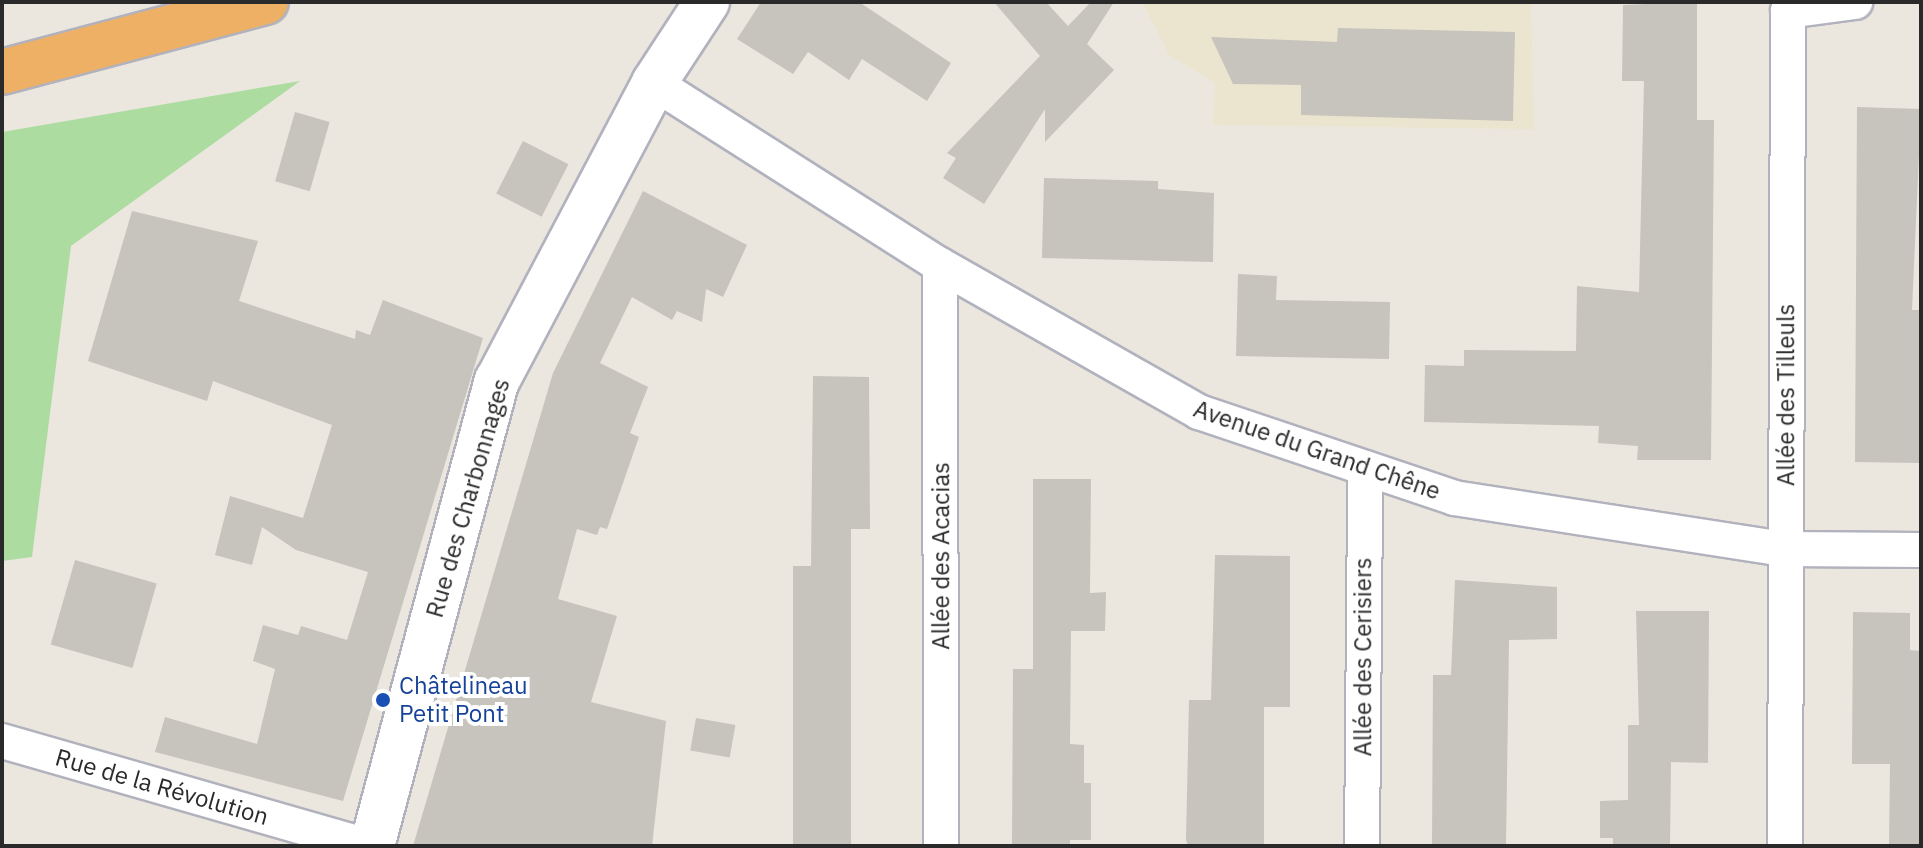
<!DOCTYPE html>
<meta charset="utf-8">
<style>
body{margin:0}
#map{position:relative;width:1923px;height:848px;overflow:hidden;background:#ebe7de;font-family:"IBM Plex Sans",sans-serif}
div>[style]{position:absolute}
.education>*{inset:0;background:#ebe5cf}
.green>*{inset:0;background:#addca0}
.building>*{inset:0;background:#c7c3bd;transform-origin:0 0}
.roads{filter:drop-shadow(2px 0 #b1b2bd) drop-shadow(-2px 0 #b1b2bd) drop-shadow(0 2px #b1b2bd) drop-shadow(0 -2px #b1b2bd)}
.street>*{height:34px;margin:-17px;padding:0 17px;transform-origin:17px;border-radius:17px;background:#fff}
.secondary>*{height:44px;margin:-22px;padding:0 22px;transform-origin:22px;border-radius:22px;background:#fff}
.highway>*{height:44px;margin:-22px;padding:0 22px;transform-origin:22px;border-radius:22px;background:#eeb065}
.dots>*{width:22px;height:22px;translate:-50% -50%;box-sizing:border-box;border:4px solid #fff;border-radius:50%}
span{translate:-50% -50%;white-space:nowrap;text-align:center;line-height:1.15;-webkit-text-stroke:8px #fff;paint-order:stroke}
.street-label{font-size:24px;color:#2a2a2a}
.transit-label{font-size:24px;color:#164399}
.left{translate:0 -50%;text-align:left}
.frame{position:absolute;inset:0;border:4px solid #2a2a2a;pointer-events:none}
</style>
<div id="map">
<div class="education">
<div style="clip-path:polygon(1142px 2px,1531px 2px,1534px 129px,1213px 125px,1215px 83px,1169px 55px)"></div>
</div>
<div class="green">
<div style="clip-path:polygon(300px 81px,71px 246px,32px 557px,2px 561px,2px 132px)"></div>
</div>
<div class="building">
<div style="clip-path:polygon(761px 2px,859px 2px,951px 63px,927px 101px,862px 59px,849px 80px,808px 52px,793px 74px,737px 39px)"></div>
<div style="clip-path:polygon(994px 2px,1046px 2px,1068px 26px,1091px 2px,1114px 2px,1087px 44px,1114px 70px,1045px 142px,1045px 109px,984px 204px,943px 178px,956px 158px,947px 153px,1040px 56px)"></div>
<div style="clip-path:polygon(1697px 2px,1697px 120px,1714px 120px,1711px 460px,1637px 460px,1638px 446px,1598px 443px,1599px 426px,1424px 422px,1425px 365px,1464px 366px,1464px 350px,1576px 351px,1577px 286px,1639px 292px,1644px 81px,1622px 81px,1623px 5px)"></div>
<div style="clip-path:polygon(1338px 28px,1515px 32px,1513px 121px,1301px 115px,1301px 85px,1233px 84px,1211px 37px,1337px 42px)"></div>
<div style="clip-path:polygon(1857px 107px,1921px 109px,1912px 310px,1921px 310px,1921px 463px,1855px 462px)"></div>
<div style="left:295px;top:112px;width:36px;height:72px;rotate:16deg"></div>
<div style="left:523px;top:141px;width:51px;height:59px;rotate:27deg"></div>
<div style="clip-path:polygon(1044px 178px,1158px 181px,1158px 189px,1214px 193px,1213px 262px,1042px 258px)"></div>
<div style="clip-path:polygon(643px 191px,747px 245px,723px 297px,706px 289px,702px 322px,677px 311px,672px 320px,632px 297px,600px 363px,648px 387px,630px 433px,639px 437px,607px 529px,600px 527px,597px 535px,577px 529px,558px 599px,617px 616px,591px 702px,666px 721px,652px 846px,413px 846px,553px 373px)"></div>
<div style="clip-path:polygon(132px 211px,258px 241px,239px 301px,355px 339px,356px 330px,370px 335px,383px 300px,483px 338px,343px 801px,155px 752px,165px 717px,257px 744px,275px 669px,253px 661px,263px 625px,298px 635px,301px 626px,347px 640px,368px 572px,296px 550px,262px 527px,252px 565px,215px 555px,230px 496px,303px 518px,332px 425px,213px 381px,207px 401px,88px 361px)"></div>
<div style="clip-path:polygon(1238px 274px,1277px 276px,1276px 300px,1390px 302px,1389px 359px,1236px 356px)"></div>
<div style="clip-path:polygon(813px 376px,869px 377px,870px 529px,851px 529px,851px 846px,793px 846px,793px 566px,811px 566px)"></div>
<div style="clip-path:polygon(1033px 479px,1091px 479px,1090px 593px,1106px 592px,1105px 631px,1071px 631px,1070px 744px,1084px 745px,1084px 783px,1091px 783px,1091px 840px,1070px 840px,1070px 846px,1012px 846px,1013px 669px,1033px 669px)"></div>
<div style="clip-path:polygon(1215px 555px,1290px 556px,1290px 707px,1264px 707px,1264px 846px,1188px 846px,1186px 840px,1189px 700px,1211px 700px)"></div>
<div style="left:75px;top:560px;width:85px;height:88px;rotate:16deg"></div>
<div style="clip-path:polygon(1455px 580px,1557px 587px,1557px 639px,1509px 640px,1506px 846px,1432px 846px,1433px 675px,1451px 675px)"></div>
<div style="clip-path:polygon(1636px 611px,1709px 611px,1708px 763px,1671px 762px,1670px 846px,1613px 846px,1613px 838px,1600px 838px,1600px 801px,1628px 800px,1628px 725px,1639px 725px)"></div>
<div style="clip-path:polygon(1853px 612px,1910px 613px,1910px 650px,1921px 651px,1921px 846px,1889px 846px,1890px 764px,1852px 764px)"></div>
<div style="left:696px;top:718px;width:40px;height:33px;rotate:10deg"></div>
</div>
<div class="roads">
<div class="street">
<div style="left:654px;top:83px;width:339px;rotate:32.5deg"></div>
<div style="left:940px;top:265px;width:298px;rotate:29.6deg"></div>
<div style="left:1199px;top:412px;width:269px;rotate:18.6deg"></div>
<div style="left:1454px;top:498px;width:335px;rotate:8.8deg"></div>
<div style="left:1785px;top:549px;width:136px;rotate:0.4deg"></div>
<div style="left:940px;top:265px;width:581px;rotate:89.9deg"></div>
<div style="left:2px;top:741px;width:382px;rotate:16deg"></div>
<div style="left:1362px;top:846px;width:378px;rotate:-89.5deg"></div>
<div style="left:1785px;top:846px;width:835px;rotate:-89.79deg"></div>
<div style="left:1788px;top:11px;width:68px;rotate:-7.7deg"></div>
</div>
<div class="secondary">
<div style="left:372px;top:846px;width:482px;rotate:-75deg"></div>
<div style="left:497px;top:381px;width:337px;rotate:-62.2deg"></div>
<div style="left:654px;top:83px;width:97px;rotate:-56.8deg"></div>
</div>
<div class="highway">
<div style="left:2px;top:72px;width:273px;rotate:-14.9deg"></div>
</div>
</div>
<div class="dots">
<div style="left:383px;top:700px;background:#1a4fb4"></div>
</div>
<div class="street-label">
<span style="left:1786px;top:395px;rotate:-90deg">Allée des Tilleuls</span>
<span style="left:1317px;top:450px;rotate:19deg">Avenue du Grand Chêne</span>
<span style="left:468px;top:498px;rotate:-74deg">Rue des Charbonnages</span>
<span style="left:941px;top:556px;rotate:-90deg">Allée des Acacias</span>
<span style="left:1363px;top:657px;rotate:-90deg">Allée des Cerisiers</span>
<span style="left:162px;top:787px;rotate:16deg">Rue de la Révolution</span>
</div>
<div class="transit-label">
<span class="left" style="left:399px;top:700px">Châtelineau<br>Petit Pont</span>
</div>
<div class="frame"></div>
</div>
